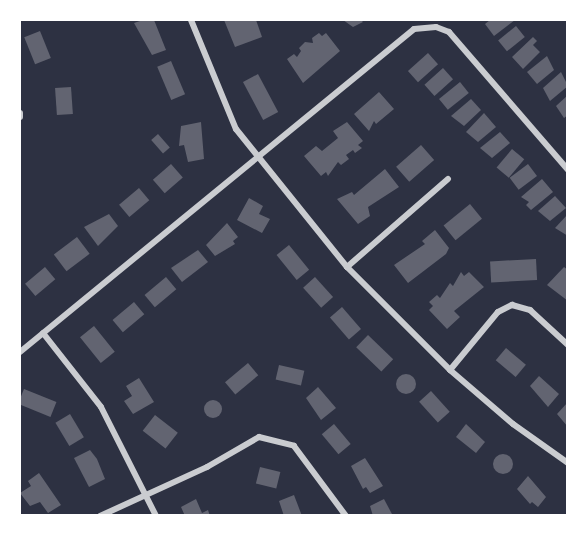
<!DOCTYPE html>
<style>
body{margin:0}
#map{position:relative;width:587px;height:535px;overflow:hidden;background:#2d3142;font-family:Commissioner,sans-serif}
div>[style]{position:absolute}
.building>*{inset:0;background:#626471;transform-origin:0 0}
.round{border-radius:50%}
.minor>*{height:6px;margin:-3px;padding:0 3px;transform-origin:3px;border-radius:3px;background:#caccd0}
span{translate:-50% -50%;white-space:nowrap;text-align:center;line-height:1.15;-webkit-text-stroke:4.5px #fff;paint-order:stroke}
.frame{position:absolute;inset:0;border:21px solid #fff;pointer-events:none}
</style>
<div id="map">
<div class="building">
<div style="clip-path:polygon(143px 20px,154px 20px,166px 50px,152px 55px,134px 23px)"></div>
<div style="clip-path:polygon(224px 20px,256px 20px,262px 37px,235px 47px)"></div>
<div style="clip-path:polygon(343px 20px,361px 20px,363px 22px,353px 27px)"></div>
<div style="clip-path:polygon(490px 20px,515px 20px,494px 36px,485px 24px)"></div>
<div style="left:516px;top:26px;width:14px;height:23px;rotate:51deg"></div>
<div style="left:40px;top:31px;width:29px;height:17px;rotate:68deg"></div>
<div style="clip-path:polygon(319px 33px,322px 36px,326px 33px,340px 51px,303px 83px,287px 59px,294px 54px,297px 57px,301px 51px,299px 48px,305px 42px,313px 43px,312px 38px)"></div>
<div style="clip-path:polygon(533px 37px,537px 41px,533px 45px,540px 52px,523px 69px,512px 57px)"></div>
<div style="left:428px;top:53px;width:15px;height:27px;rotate:48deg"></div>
<div style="clip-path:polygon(547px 56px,554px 70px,537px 84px,527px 72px)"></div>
<div style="left:171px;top:61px;width:36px;height:15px;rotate:67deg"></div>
<div style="left:443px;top:68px;width:15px;height:25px;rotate:48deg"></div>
<div style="clip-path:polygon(561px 72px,568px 86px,550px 101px,543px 88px)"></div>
<div style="left:258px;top:74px;width:43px;height:17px;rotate:62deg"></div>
<div style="left:460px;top:82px;width:14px;height:27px;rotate:51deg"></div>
<div style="left:71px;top:87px;width:27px;height:16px;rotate:86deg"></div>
<div style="clip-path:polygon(379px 92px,394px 109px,376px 124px,374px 121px,369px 131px,354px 114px)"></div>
<div style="clip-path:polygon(568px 95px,568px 115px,564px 118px,556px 106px)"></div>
<div style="clip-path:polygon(471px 99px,481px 110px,464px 126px,451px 116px)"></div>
<div style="clip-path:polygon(484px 113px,496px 127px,478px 142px,466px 132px)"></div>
<div style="clip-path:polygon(201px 122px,204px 159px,188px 162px,184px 145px,179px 146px,181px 126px)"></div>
<div style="clip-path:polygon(347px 122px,363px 141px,358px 145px,362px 148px,355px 153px,353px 150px,346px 155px,349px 159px,341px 165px,338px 162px,328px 176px,326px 172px,321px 176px,304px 156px,316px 146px,322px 151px,338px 138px,333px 131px)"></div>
<div style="clip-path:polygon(500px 132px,510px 143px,492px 158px,480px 148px)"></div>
<div style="left:158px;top:134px;width:18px;height:9px;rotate:49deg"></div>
<div style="left:421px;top:145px;width:20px;height:33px;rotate:49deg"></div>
<div style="left:512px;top:149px;width:16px;height:24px;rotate:40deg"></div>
<div style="left:171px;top:164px;width:18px;height:24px;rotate:49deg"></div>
<div style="left:528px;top:164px;width:15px;height:23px;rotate:53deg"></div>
<div style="clip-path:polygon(385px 169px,399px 187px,368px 207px,370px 216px,358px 224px,337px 199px,352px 192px,354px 195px)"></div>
<div style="clip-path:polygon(542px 179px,553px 192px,531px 210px,526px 205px,529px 202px,521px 197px)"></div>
<div style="left:139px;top:188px;width:16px;height:26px;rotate:50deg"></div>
<div style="clip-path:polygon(555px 196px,566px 208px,550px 221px,538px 211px)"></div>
<div style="clip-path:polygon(249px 198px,263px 206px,259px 214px,270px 219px,262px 233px,237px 220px)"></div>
<div style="left:470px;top:204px;width:19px;height:34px;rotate:51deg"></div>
<div style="clip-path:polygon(109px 214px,118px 226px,98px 246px,84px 227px)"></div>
<div style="clip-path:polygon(568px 214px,568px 236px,555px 228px)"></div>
<div style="clip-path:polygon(227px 223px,238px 237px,233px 241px,235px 244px,215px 256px,206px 245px)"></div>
<div style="clip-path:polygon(435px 230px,449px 248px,446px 254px,408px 283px,394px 265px,425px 244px,422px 241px)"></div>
<div style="left:77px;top:237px;width:21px;height:29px;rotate:53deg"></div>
<div style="left:289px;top:245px;width:32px;height:16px;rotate:51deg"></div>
<div style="clip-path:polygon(198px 250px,208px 262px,182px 282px,171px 268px)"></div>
<div style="left:536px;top:259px;width:21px;height:46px;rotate:87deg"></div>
<div style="left:45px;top:267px;width:16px;height:26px;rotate:50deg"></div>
<div style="clip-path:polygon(564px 267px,568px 270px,568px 301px,547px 285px)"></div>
<div style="clip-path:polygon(461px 272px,464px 276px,469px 272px,484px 287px,454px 311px,460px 317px,447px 329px,429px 310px,433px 306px,429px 302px,437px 295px,440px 298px,450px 283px,453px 286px)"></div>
<div style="left:166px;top:277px;width:16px;height:28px;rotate:50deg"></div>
<div style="left:315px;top:277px;width:27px;height:16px;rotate:48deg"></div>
<div style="left:134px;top:302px;width:16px;height:28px;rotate:50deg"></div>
<div style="left:342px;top:307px;width:29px;height:16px;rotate:49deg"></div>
<div style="left:94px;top:326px;width:33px;height:18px;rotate:51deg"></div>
<div style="left:368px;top:335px;width:35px;height:17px;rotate:44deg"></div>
<div style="left:506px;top:348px;width:26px;height:16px;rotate:40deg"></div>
<div style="left:248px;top:363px;width:16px;height:30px;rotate:50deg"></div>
<div style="left:279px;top:365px;width:26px;height:15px;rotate:13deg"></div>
<div class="round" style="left:396px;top:374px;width:20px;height:20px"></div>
<div style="clip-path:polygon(539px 376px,559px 394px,548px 407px,530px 386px)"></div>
<div style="clip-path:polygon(139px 378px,154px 402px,133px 414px,124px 401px,132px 396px,126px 386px)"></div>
<div style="clip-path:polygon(318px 387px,336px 408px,321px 420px,306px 398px)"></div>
<div style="left:24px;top:389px;width:35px;height:16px;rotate:22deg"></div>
<div style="left:431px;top:391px;width:28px;height:16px;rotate:48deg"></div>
<div class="round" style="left:204px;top:400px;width:18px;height:18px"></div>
<div style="clip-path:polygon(568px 402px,568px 427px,557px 414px)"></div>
<div style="left:70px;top:414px;width:27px;height:17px;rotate:59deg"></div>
<div style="left:155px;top:415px;width:29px;height:20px;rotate:38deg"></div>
<div style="left:334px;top:424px;width:26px;height:16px;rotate:50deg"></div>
<div style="clip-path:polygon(466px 424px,485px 442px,476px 453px,456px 437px)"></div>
<div style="clip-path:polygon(90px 450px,97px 459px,105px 479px,89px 487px,74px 458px)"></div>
<div class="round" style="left:493px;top:454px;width:20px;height:20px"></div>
<div style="clip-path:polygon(365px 458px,383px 486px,370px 493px,366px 487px,363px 489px,351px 466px)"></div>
<div style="left:260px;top:467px;width:21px;height:17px;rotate:14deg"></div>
<div style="clip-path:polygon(39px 473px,61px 505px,48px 513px,40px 502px,30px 506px,20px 493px,31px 486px,28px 481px)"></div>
<div style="clip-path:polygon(528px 476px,546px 497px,538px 507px,532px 502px,530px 504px,517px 489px)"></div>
<div style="clip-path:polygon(294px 495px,302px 516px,284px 516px,279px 501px)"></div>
<div style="clip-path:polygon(196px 499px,202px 513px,208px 510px,210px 516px,185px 516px,181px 507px)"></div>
<div style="clip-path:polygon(384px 499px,393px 516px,373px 516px,370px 506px)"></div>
</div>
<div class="minor">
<div style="left:191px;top:20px;width:118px;rotate:67.6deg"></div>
<div style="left:236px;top:129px;width:177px;rotate:51.2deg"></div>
<div style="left:347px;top:267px;width:146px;rotate:45deg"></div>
<div style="left:450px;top:370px;width:83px;rotate:40.6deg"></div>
<div style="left:513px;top:424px;width:67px;rotate:35.3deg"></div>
<div style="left:20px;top:113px;width:4px;rotate:90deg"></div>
<div style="left:347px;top:267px;width:134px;rotate:-41.1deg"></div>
<div style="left:43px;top:333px;width:94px;rotate:51.9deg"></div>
<div style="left:101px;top:407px;width:122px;rotate:63.2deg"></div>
<div style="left:20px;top:352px;width:509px;rotate:-39.34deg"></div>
<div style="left:414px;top:29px;width:22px;rotate:-5deg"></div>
<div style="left:436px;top:27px;width:14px;rotate:21deg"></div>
<div style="left:449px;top:32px;width:182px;rotate:49.2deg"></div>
<div style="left:450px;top:370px;width:75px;rotate:-50.4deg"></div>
<div style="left:498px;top:312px;width:16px;rotate:-27deg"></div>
<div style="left:512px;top:305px;width:19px;rotate:16deg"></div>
<div style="left:530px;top:310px;width:52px;rotate:42.6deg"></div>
<div style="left:100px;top:516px;width:118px;rotate:-24.6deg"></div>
<div style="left:207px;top:467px;width:60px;rotate:-30deg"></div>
<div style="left:259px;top:437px;width:36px;rotate:14deg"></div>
<div style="left:294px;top:446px;width:87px;rotate:53.4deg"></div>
</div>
<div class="frame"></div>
</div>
